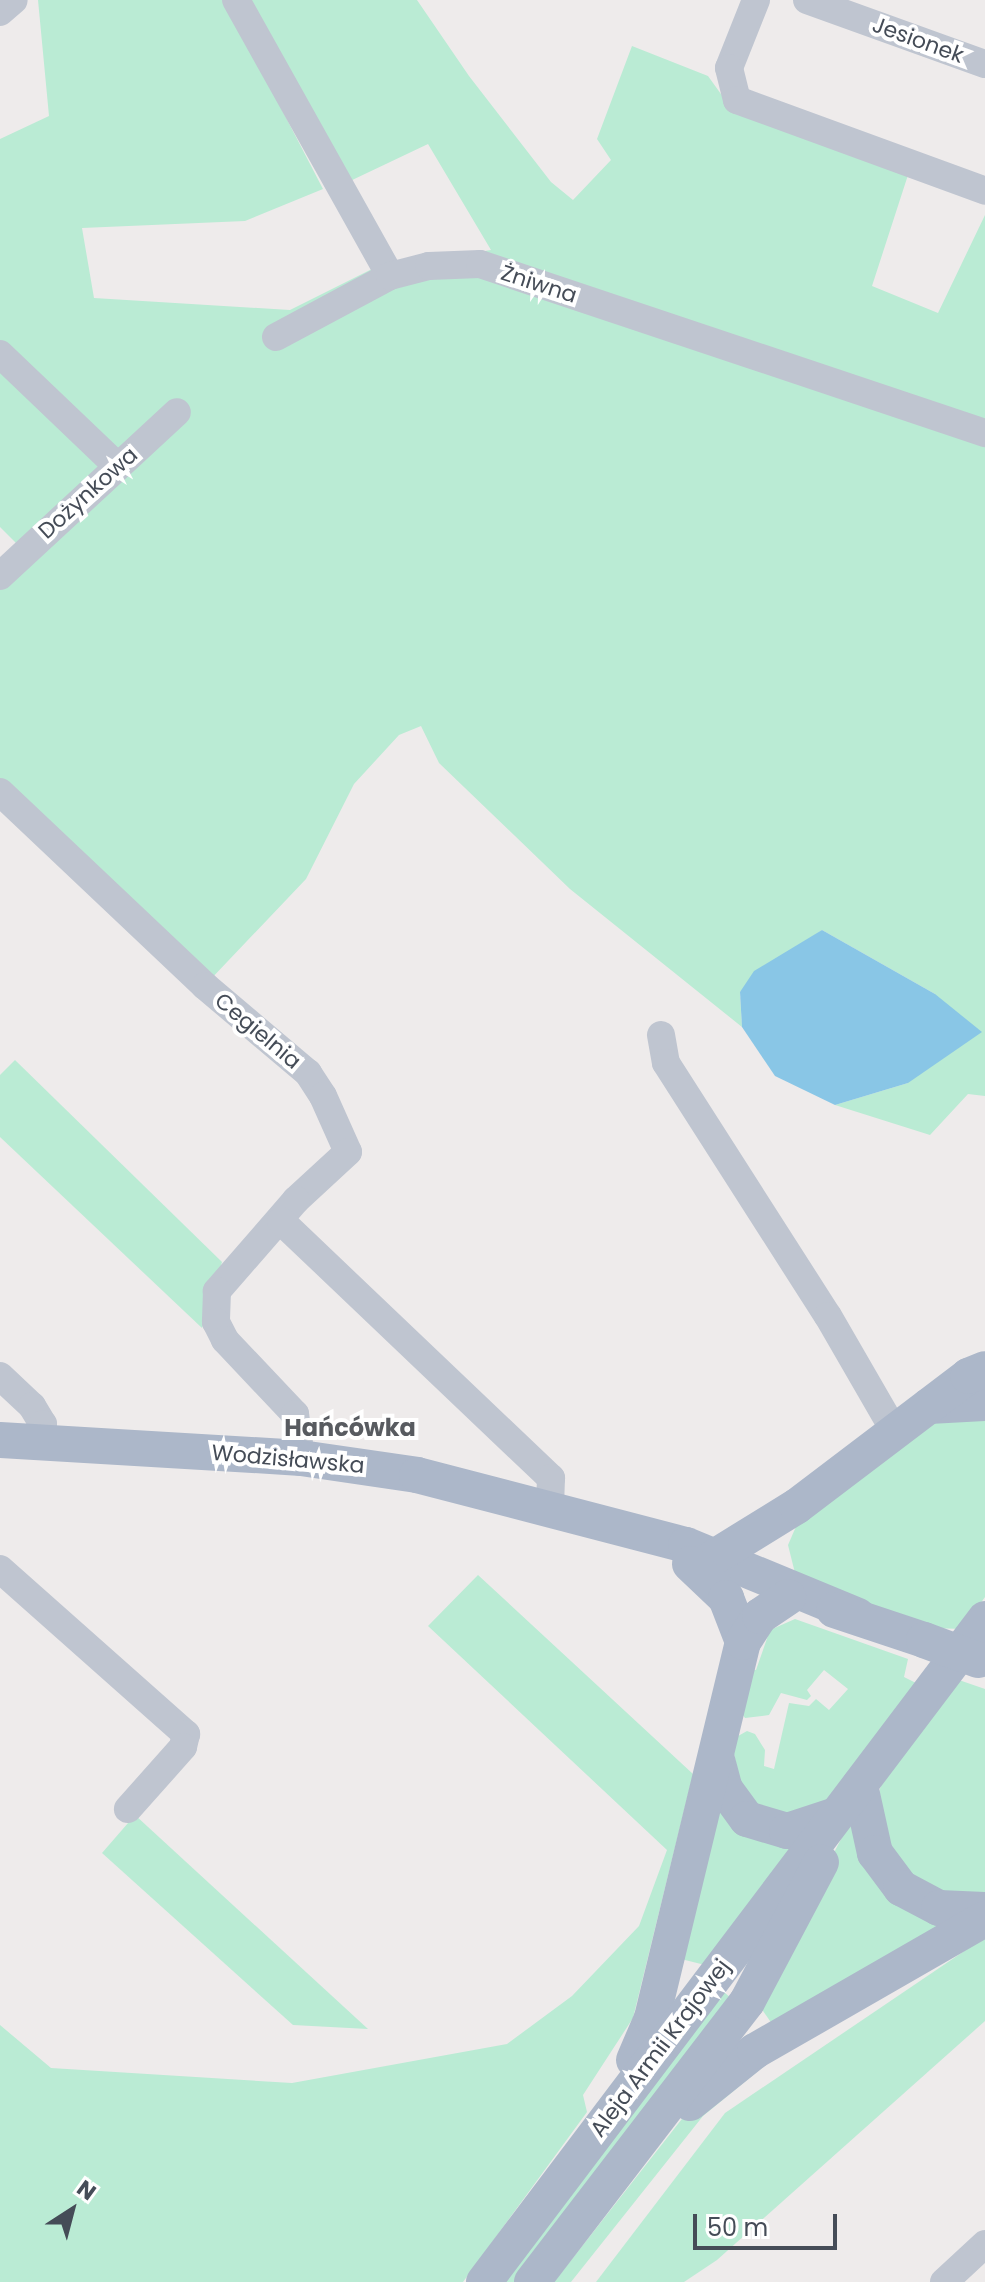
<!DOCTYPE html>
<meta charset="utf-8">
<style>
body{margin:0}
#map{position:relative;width:985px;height:2282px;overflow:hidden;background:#eeebeb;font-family:Poppins,sans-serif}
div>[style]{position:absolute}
.green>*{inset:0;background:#baebd4}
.water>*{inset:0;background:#89c6e6}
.minor>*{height:28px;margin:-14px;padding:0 14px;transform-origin:14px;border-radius:14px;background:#bfc5d0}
.major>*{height:36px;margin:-18px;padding:0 18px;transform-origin:18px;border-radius:18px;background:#acb7c9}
.major-bridge>*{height:36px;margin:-18px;padding:0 18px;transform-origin:18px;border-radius:18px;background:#acb7c9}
span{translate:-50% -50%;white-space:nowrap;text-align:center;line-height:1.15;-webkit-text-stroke:8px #fff;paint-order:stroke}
.street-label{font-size:22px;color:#454c57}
.neighbourhood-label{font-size:24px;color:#585b60;font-weight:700}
.north{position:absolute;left:32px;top:2170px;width:80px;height:80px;-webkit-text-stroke:6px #fff;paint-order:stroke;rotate:36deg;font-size:22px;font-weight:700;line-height:32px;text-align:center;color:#454c57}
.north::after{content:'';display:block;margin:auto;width:28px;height:36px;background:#454c57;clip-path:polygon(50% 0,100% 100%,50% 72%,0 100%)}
.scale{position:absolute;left:693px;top:2214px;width:144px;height:36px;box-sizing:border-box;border:4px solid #454c57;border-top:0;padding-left:10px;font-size:24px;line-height:28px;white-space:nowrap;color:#454c57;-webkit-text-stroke:6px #fff;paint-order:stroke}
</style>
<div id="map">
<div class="green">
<div style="clip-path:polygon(38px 0,225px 0,323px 189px,245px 221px,82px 228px,94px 298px,290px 310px,372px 269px,491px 250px,428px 144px,348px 182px,247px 0,417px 0,469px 76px,551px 182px,573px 200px,611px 160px,597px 139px,632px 46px,708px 76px,731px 108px,908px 175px,872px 286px,938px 313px,985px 215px,985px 1096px,968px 1094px,930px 1135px,835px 1105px,908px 1083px,935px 994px,822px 930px,740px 992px,742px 1027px,570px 889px,439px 763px,421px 726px,399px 735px,354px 784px,306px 879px,209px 981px,0 779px,0 566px,16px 543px,0 527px,0 139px,49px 116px)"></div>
<div style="clip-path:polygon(15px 1060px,222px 1262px,202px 1328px,0 1137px,0 1075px)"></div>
<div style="clip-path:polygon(985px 1415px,985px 1597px,962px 1629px,932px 1628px,819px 1590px,795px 1573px,788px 1545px,798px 1522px,930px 1421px)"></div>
<div style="clip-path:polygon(478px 1575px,693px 1774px,633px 2018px,583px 2095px,587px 2112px,463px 2282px,0 2282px,0 2025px,51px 2068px,292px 2083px,507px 2044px,572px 1996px,639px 1926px,667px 1850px,428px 1626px)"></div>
<div style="clip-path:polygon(795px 1619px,908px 1659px,904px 1677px,918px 1684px,831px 1803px,784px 1817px,743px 1796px,731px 1740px,747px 1731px,755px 1734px,765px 1750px,764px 1766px,774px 1769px,789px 1703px,809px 1706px,816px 1699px,829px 1710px,848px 1689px,824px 1670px,807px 1690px,811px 1696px,807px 1700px,781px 1693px,769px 1715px,745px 1718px,738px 1708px,747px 1669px,756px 1670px,770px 1630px)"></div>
<div style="clip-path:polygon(956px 1679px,985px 1689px,985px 1897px,936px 1894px,890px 1856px,878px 1798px,881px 1784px)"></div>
<div style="clip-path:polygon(709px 1797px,795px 1843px,709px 1966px,673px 1957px)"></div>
<div style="clip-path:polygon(135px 1815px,368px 2029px,293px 2025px,102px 1853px)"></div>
<div style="clip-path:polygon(849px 1824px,955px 1924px,777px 2031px,756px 2001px)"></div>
<div style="clip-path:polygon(985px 1937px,985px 2021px,717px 2260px,684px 2282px,596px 2282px,725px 2113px)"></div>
<div style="clip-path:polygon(719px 1988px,737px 2003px,518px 2282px,498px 2282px)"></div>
<div style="clip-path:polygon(779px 2054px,703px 2116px,571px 2282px,554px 2282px,685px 2115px)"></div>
</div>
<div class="water">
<div style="clip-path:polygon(822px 930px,935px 994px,982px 1032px,908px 1083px,835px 1105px,775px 1076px,742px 1027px,740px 992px,754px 971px)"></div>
</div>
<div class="minor">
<div style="left:236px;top:0;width:316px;rotate:60.8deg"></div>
<div style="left:756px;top:0;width:73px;rotate:111.7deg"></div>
<div style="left:729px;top:68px;width:33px;rotate:76deg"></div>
<div style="left:737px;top:100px;width:264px;rotate:20.1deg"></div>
<div style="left:807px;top:0;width:189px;rotate:19.8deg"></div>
<div style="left:0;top:12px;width:18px;rotate:-41deg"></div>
<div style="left:276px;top:337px;width:129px;rotate:-28.2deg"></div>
<div style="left:390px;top:276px;width:40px;rotate:-14.4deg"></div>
<div style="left:429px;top:266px;width:51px;rotate:-2.2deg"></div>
<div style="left:480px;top:264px;width:533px;rotate:18.5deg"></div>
<div style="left:0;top:354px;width:162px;rotate:43.7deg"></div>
<div style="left:0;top:576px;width:241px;rotate:-42.8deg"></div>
<div style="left:0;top:792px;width:282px;rotate:43.4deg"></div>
<div style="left:205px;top:986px;width:135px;rotate:40.2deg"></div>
<div style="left:308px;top:1073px;width:27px;rotate:57deg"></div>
<div style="left:323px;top:1096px;width:61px;rotate:65.9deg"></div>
<div style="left:348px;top:1152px;width:71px;rotate:137.3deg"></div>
<div style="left:296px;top:1200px;width:121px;rotate:131deg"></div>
<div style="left:217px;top:1291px;width:31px;rotate:92deg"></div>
<div style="left:216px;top:1322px;width:20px;rotate:63deg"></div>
<div style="left:225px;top:1340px;width:102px;rotate:46.6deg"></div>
<div style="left:295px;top:1414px;width:44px;rotate:82.2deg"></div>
<div style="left:661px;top:1035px;width:28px;rotate:80deg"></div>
<div style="left:666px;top:1063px;width:300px;rotate:57.4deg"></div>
<div style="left:828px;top:1316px;width:134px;rotate:60deg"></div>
<div style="left:281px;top:1221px;width:373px;rotate:43.6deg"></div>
<div style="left:551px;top:1478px;width:31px;rotate:92deg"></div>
<div style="left:0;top:1376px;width:44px;rotate:43.2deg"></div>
<div style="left:32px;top:1406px;width:21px;rotate:59deg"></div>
<div style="left:43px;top:1424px;width:19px;rotate:90deg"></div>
<div style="left:0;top:1569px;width:249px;rotate:41.6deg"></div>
<div style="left:186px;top:1734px;width:13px;rotate:103deg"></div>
<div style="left:183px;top:1747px;width:83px;rotate:131.6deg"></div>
<div style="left:944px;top:2282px;width:56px;rotate:-42.8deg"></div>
</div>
<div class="major">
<div style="left:929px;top:1406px;width:56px;rotate:-3.1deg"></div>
<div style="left:0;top:1440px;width:302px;rotate:3.4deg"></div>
<div style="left:301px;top:1458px;width:117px;rotate:8.3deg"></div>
<div style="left:417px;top:1475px;width:278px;rotate:14.6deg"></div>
<div style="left:686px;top:1545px;width:186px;rotate:22.4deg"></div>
<div style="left:716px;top:1556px;width:95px;rotate:-31.7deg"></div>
<div style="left:797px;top:1506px;width:215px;rotate:-37.2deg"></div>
<div style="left:968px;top:1376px;width:18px;rotate:-22deg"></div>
<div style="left:690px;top:1564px;width:50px;rotate:43.4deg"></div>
<div style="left:726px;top:1598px;width:47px;rotate:68.9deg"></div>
<div style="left:834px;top:1610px;width:95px;rotate:18.4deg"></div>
<div style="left:716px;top:1756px;width:34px;rotate:75deg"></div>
<div style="left:725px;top:1789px;width:37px;rotate:54deg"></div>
<div style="left:747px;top:1819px;width:42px;rotate:16.7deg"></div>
<div style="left:787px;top:1831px;width:52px;rotate:-18.1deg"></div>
<div style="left:860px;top:1785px;width:70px;rotate:77.6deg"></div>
<div style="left:875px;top:1853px;width:44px;rotate:53.4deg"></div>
<div style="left:901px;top:1888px;width:43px;rotate:27.8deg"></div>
<div style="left:939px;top:1908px;width:46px;rotate:2.5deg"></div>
<div style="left:634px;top:2060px;width:46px;rotate:-66.8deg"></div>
<div style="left:652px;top:2018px;width:387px;rotate:-76.4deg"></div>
<div style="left:743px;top:1642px;width:31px;rotate:-57deg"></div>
<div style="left:760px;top:1616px;width:34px;rotate:-34deg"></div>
<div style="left:690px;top:2103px;width:83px;rotate:-38.7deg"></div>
<div style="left:755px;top:2051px;width:265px;rotate:-29.9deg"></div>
<div style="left:484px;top:2282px;width:831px;rotate:-52.92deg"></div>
<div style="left:532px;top:2282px;width:353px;rotate:-52.5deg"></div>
<div style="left:747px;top:2002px;width:158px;rotate:-62.1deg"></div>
</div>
<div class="major-bridge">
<div style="left:924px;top:1640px;width:58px;rotate:20.3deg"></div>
</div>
<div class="street-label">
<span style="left:918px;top:40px;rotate:20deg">Jesionek</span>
<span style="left:539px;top:284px;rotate:18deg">Żniwna</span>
<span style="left:88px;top:493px;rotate:-42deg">Dożynkowa</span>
<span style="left:258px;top:1031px;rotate:40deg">Cegielnia</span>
<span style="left:288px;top:1459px;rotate:5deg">Wodzisławska</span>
<span style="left:660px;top:2048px;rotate:-53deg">Aleja Armii Krajowej</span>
</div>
<div class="neighbourhood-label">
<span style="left:350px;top:1428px">Hańcówka</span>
</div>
<div class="north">N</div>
<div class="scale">50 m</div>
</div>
